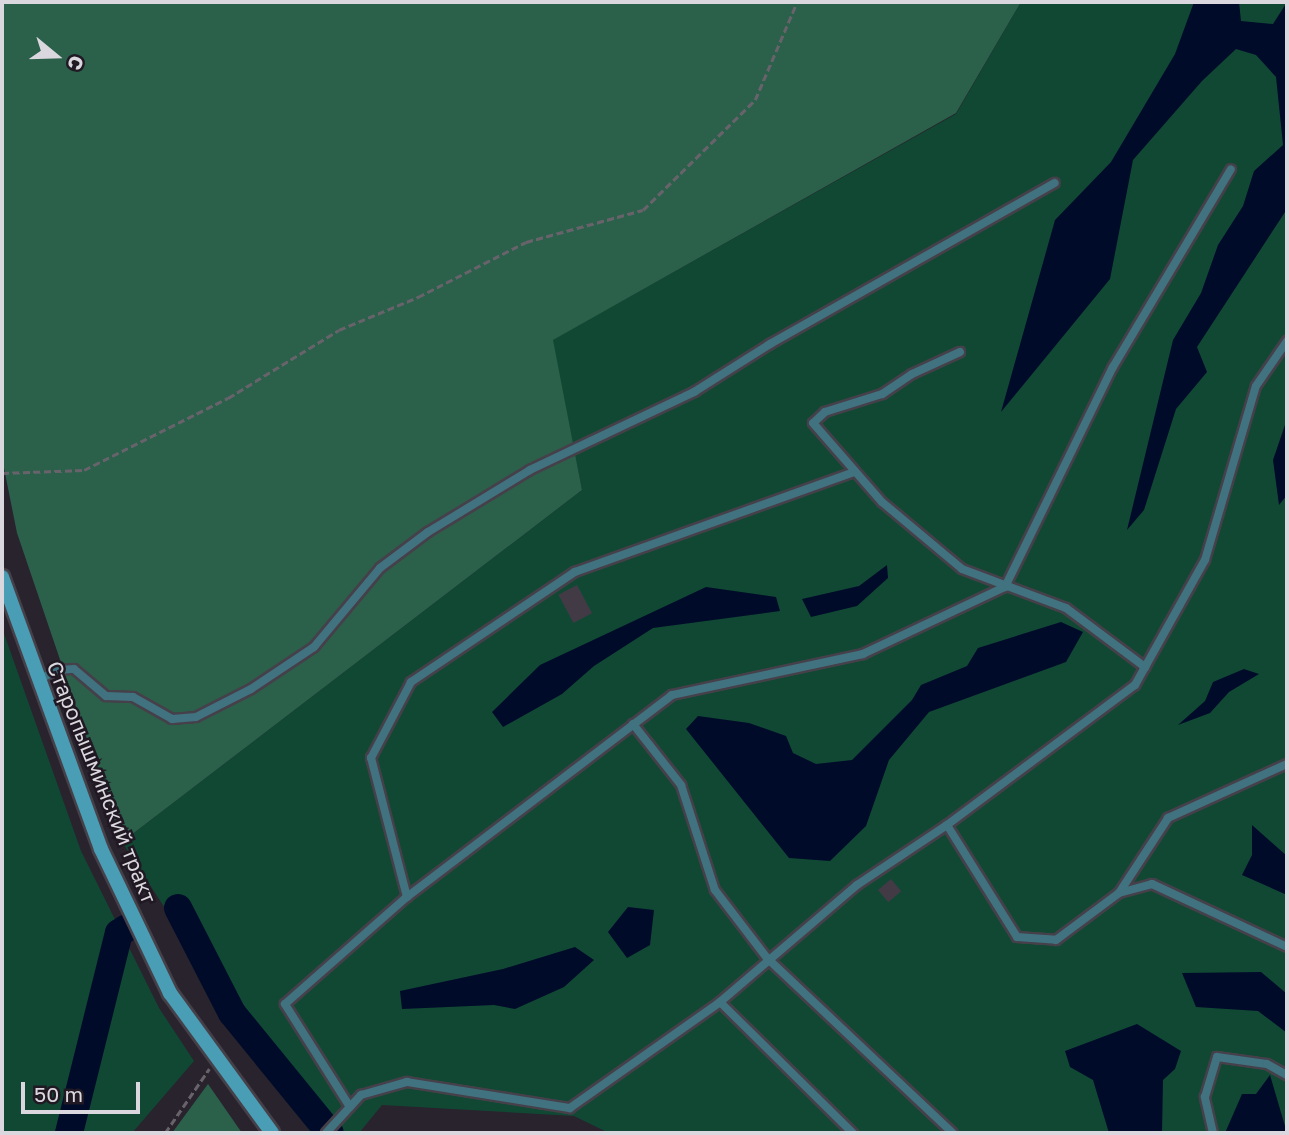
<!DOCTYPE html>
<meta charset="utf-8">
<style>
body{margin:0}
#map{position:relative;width:1289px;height:1135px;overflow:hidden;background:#29232d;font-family:"Golos Text",sans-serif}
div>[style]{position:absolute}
.green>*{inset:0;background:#104834}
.forest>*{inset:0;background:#2b614b}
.water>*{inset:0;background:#000b2a}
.river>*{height:28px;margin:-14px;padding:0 14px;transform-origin:14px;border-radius:14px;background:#000b2a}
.building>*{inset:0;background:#423b45;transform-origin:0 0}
.path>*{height:2.5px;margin-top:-1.25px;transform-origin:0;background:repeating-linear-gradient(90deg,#68626b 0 7px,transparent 0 10.5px)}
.roads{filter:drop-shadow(2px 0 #454049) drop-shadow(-2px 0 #454049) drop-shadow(0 2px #454049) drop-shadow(0 -2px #454049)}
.lane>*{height:8px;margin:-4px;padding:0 4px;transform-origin:4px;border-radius:4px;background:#417280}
.secondary>*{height:14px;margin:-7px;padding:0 7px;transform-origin:7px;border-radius:7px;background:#499db4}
span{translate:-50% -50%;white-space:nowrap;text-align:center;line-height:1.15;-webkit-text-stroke:5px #201923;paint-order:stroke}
.street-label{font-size:21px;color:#dbd7de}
.frame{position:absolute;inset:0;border:4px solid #dbd7de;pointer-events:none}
.north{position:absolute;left:21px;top:21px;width:70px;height:70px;-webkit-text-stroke:5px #201923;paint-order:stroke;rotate:109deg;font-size:19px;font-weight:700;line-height:28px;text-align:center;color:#dbd7de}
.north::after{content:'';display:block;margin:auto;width:24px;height:32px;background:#dbd7de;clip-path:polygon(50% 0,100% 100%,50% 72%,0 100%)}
.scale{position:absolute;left:21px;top:1082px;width:119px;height:32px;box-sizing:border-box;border:4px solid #dbd7de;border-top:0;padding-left:9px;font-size:21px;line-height:24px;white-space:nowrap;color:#dbd7de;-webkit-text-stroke:5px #201923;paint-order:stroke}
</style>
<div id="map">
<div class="green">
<div style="clip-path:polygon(1021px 2px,1287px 2px,1287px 1133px,609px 1133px,574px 1116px,382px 1105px,359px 1133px,311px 1133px,122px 842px,582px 490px,552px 340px,956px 114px)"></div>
<div style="clip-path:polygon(2px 628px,81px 851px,159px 1008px,194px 1061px,132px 1133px,2px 1133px)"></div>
</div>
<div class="forest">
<div style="clip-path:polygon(2px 2px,1021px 2px,956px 113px,553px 340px,582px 490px,122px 842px,17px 533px,2px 458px)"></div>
<div style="clip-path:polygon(208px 1084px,242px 1133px,172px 1133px)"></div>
</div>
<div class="water">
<div style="clip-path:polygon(1194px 2px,1239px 2px,1241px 21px,1273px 24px,1287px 2px,1287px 209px,1197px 347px,1207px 372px,1176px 409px,1144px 510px,1127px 530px,1173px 340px,1201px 293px,1218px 245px,1243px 206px,1254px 171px,1283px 145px,1276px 77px,1256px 55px,1236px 49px,1202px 81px,1133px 160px,1110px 279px,1001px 412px,1055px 220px,1111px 162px,1175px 54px)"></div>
<div style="clip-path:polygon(1287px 419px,1287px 495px,1279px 505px,1273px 460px)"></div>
<div style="clip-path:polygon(887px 565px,888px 578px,857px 606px,811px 617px,802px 599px,859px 586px)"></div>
<div style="clip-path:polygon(706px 587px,776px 597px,780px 611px,653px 628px,594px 666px,562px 694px,503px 727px,492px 712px,540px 665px)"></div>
<div style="clip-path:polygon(1061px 622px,1083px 632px,1066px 662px,929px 712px,889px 760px,866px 826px,830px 861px,789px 858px,686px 729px,698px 716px,749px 723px,786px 736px,793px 753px,816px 764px,852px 760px,912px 700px,921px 685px,967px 666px,978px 648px)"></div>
<div style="clip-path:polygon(1244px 669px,1259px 674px,1229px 692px,1210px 713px,1178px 725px,1205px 701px,1213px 682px)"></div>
<div style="clip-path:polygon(1252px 825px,1287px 856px,1287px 895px,1242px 875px,1252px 855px)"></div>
<div style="clip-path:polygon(628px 907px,654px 910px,650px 945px,627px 958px,608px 932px)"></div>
<div style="clip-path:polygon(575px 947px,594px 960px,564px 987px,515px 1009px,494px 1005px,402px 1009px,400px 991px,503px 969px)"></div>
<div style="clip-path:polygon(1261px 972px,1287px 994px,1287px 1033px,1258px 1011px,1196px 1007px,1182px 973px)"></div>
<div style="clip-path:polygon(1137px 1024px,1181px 1051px,1175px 1069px,1163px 1080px,1162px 1133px,1109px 1133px,1093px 1080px,1070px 1067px,1065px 1051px)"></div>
<div style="clip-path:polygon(1270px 1075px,1287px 1133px,1225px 1133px,1242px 1094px,1256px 1094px)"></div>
</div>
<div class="river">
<div style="left:178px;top:908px;width:118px;rotate:62.8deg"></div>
<div style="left:232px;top:1013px;width:155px;rotate:50.8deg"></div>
<div style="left:69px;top:1133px;width:206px;rotate:-76deg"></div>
<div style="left:119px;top:933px;width:9px;rotate:-32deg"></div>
</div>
<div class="building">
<div style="left:577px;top:585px;width:32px;height:21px;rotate:62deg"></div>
<div style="left:891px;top:879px;width:16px;height:17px;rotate:50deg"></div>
</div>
<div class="path">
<div style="left:2px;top:473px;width:82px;rotate:-2.1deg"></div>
<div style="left:84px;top:470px;width:161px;rotate:-26.6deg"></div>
<div style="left:228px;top:398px;width:130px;rotate:-31.5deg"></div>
<div style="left:339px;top:330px;width:86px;rotate:-22.7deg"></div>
<div style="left:418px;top:297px;width:121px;rotate:-27deg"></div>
<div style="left:526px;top:242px;width:121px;rotate:-15.3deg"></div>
<div style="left:643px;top:210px;width:157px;rotate:-44.5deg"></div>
<div style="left:755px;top:100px;width:107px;rotate:-66.8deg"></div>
<div style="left:165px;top:1133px;width:78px;rotate:-55.5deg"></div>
</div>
<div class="roads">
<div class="lane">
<div style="left:960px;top:352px;width:53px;rotate:155.4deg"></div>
<div style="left:912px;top:374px;width:36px;rotate:146deg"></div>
<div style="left:882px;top:394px;width:60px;rotate:162.5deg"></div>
<div style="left:825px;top:412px;width:16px;rotate:137deg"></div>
<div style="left:813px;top:423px;width:105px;rotate:48.9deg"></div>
<div style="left:882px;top:502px;width:104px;rotate:39.9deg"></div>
<div style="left:962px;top:569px;width:111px;rotate:20.6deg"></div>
<div style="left:1066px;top:608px;width:99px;rotate:36.8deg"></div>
<div style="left:38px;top:680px;width:22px;rotate:-27deg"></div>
<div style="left:58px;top:670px;width:16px;rotate:-4deg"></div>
<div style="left:74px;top:669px;width:42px;rotate:40.2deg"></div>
<div style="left:106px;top:696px;width:27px;rotate:2deg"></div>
<div style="left:133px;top:697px;width:45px;rotate:29.4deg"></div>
<div style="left:172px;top:719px;width:24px;rotate:-5deg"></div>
<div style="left:196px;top:717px;width:62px;rotate:-27deg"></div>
<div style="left:251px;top:689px;width:76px;rotate:-33.7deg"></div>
<div style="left:314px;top:647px;width:103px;rotate:-50.1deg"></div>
<div style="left:380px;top:568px;width:60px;rotate:-36.9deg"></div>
<div style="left:428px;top:532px;width:119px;rotate:-31.3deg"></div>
<div style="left:530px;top:470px;width:182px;rotate:-25.4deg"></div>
<div style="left:694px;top:392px;width:90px;rotate:-32.3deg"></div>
<div style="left:770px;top:344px;width:327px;rotate:-29.5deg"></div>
<div style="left:633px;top:724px;width:78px;rotate:51.8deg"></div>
<div style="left:681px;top:785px;width:110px;rotate:72.1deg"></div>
<div style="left:715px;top:890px;width:86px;rotate:52.6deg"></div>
<div style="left:767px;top:958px;width:255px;rotate:43.3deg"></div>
<div style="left:947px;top:825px;width:132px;rotate:58deg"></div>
<div style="left:1017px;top:937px;width:39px;rotate:4deg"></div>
<div style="left:1056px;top:940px;width:79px;rotate:-36.7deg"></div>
<div style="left:1119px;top:893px;width:34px;rotate:-15deg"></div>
<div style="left:1152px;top:884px;width:149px;rotate:25deg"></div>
<div style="left:1119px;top:893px;width:90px;rotate:-56.8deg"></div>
<div style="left:1168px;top:818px;width:131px;rotate:-24.4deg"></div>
<div style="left:407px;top:897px;width:144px;rotate:-104.5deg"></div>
<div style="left:371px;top:758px;width:86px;rotate:-62.2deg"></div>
<div style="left:411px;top:682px;width:197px;rotate:-33.9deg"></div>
<div style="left:575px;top:572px;width:297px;rotate:-19.7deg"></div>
<div style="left:720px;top:1002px;width:187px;rotate:44.6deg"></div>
<div style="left:350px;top:1107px;width:122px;rotate:-122.3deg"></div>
<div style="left:285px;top:1004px;width:162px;rotate:-41.3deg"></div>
<div style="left:407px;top:897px;width:333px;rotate:-37.3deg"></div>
<div style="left:672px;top:695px;width:195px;rotate:-12.1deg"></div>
<div style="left:863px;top:654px;width:157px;rotate:-25.3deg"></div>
<div style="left:1005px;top:587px;width:245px;rotate:-63.9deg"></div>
<div style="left:1113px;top:367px;width:230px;rotate:-59.2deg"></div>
<div style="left:326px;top:1133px;width:52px;rotate:-47.4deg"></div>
<div style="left:361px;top:1095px;width:48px;rotate:-15.8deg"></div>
<div style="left:407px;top:1082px;width:165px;rotate:9.1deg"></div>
<div style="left:570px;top:1108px;width:184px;rotate:-35.2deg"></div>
<div style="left:720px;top:1002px;width:180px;rotate:-40.5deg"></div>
<div style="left:857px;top:885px;width:108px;rotate:-33.7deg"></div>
<div style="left:947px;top:825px;width:234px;rotate:-36.7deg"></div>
<div style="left:1135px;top:685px;width:143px;rotate:-60.8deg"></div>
<div style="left:1205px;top:560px;width:181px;rotate:-73.7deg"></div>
<div style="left:1256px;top:386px;width:55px;rotate:-55.4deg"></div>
<div style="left:1213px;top:1133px;width:37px;rotate:-103deg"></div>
<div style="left:1205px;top:1097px;width:42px;rotate:-73.3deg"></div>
<div style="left:1217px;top:1057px;width:50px;rotate:8deg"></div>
<div style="left:1267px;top:1064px;width:23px;rotate:29deg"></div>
</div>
<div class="secondary">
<div style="left:2px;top:577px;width:289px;rotate:70deg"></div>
<div style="left:101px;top:849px;width:160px;rotate:64.4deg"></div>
<div style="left:170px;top:993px;width:173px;rotate:53.9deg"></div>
</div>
</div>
<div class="street-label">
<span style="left:102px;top:782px;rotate:68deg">Старопышминский тракт</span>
</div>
<div class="frame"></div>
<div class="north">С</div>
<div class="scale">50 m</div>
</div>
